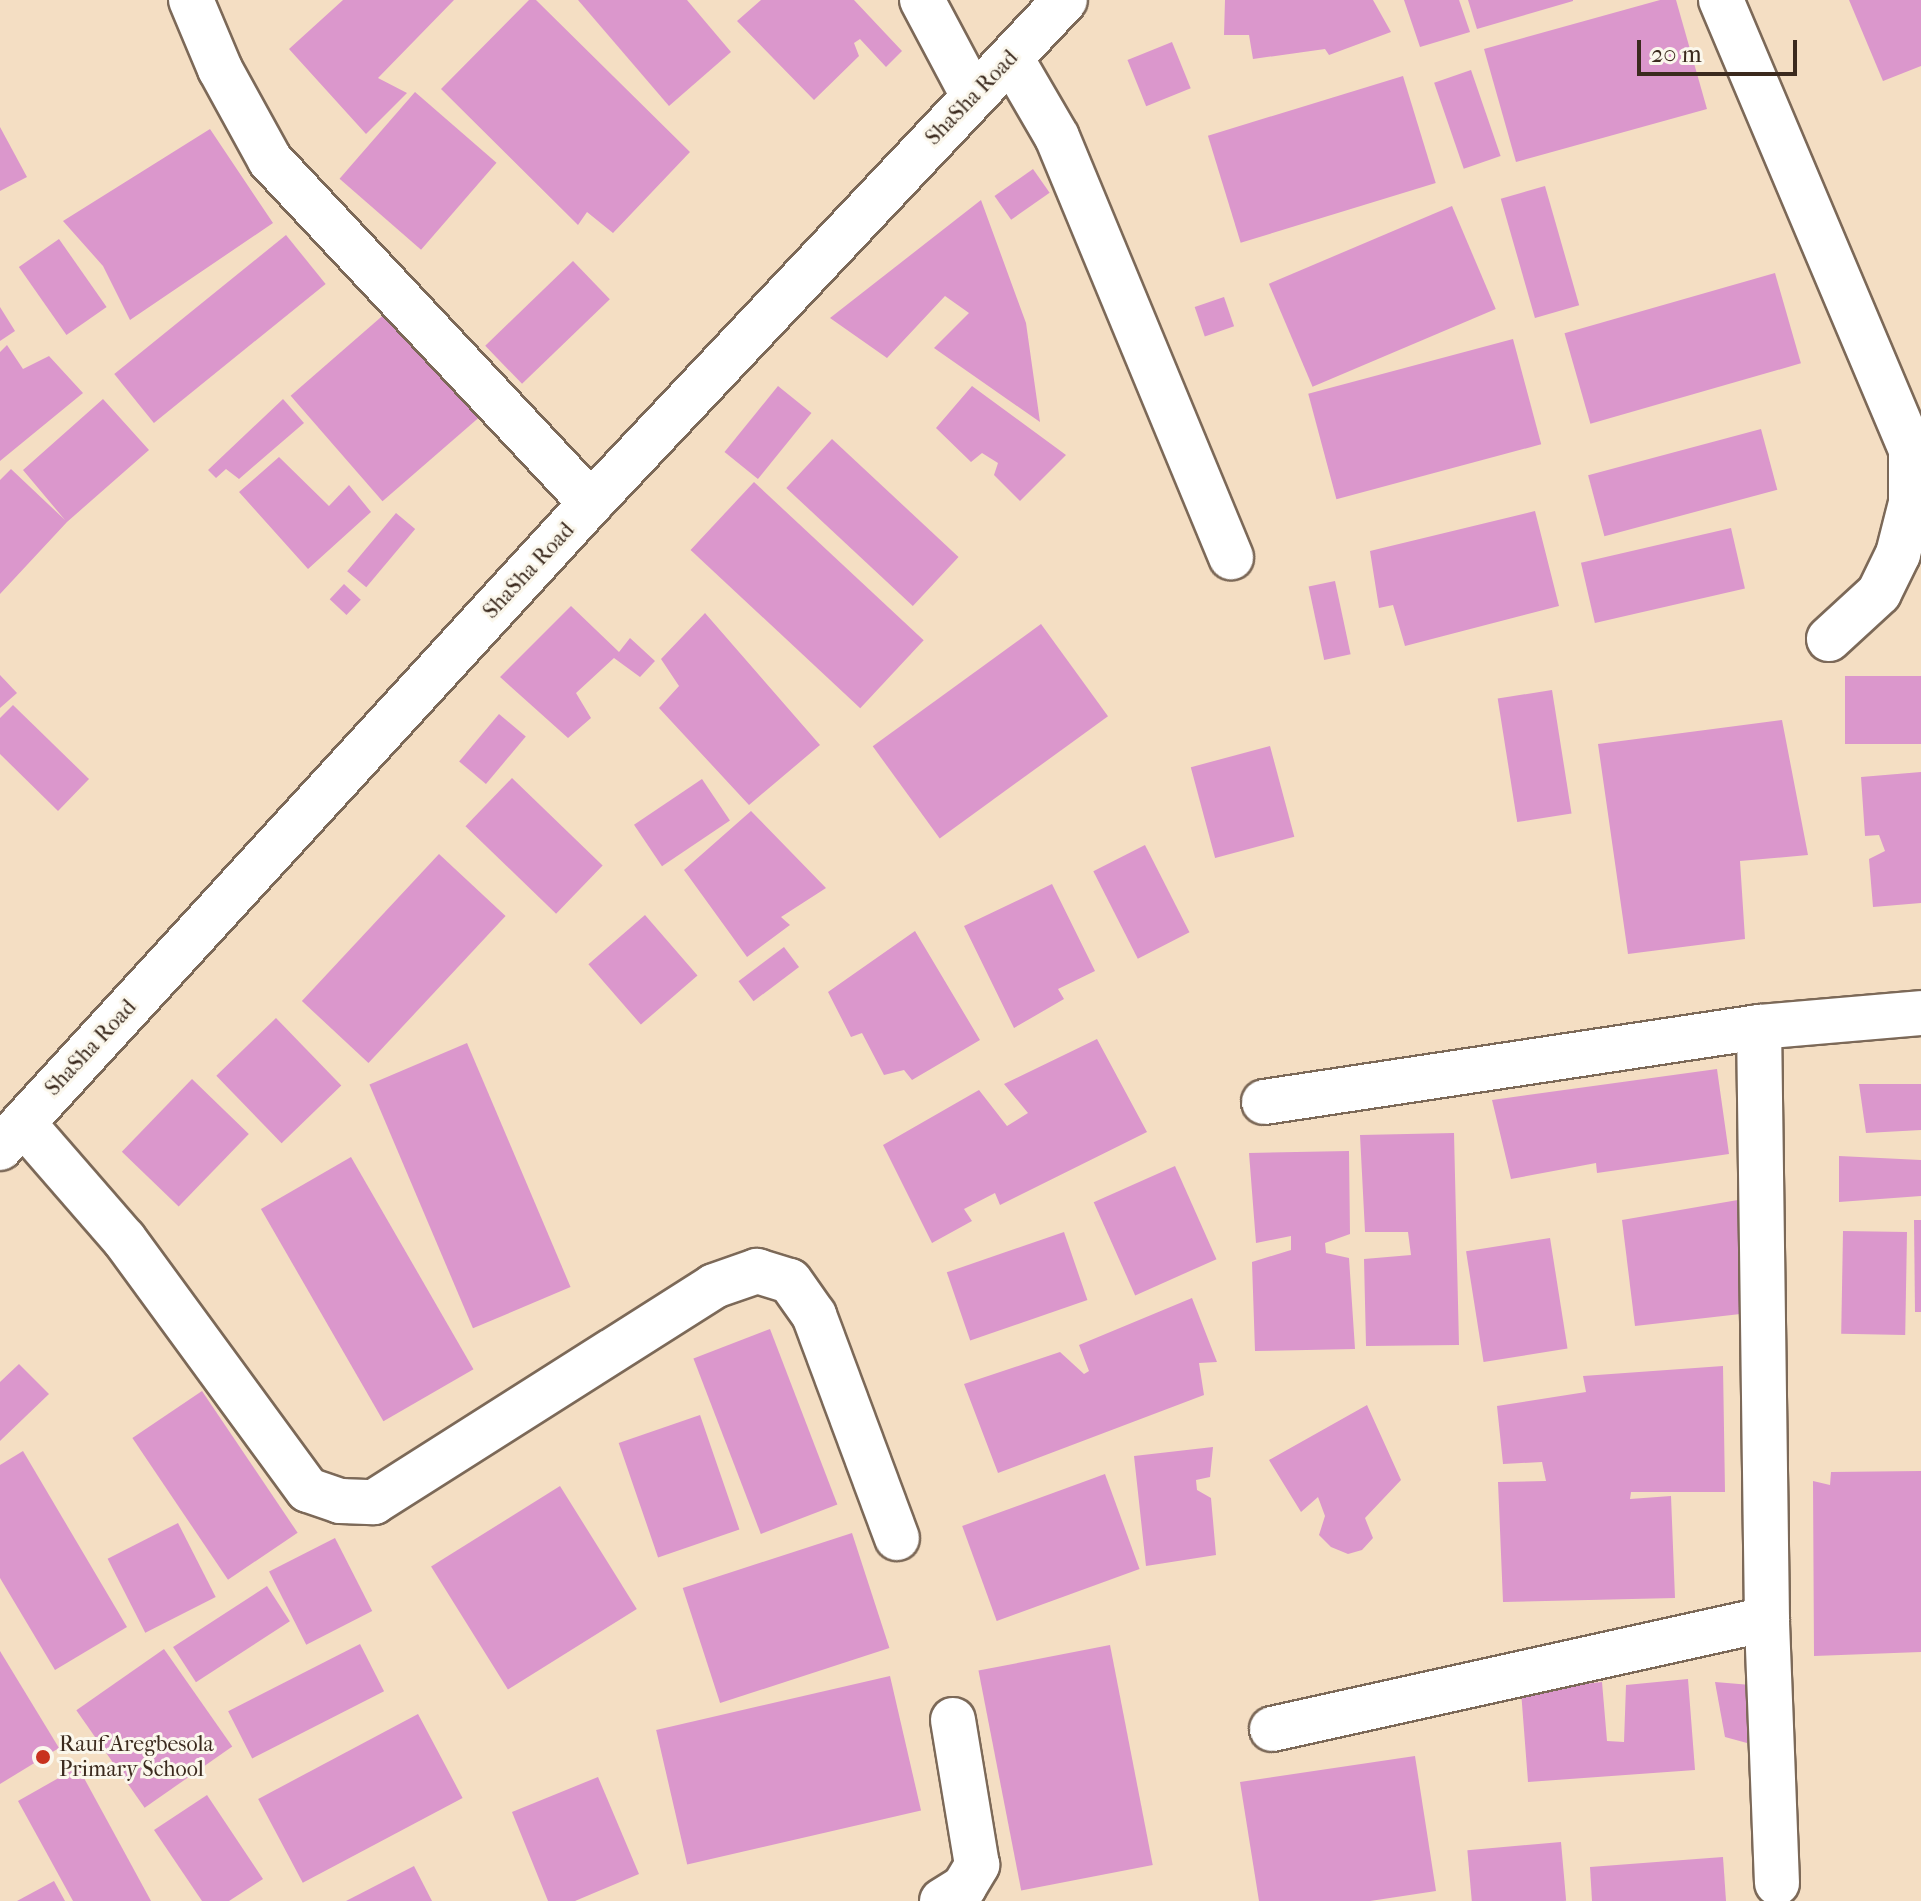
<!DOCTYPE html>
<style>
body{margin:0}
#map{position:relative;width:1921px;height:1901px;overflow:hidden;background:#f4dec3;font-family:"IM FELL French Canon",serif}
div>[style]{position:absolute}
.building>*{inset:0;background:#db97cc;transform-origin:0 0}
.roads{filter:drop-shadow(2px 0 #7c6958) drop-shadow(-2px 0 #7c6958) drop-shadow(0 2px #7c6958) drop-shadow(0 -2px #7c6958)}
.minor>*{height:44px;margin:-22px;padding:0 22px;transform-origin:22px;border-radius:22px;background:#fff}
.tertiary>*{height:44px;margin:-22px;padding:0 22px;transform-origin:22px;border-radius:22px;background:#fff}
.dots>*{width:22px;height:22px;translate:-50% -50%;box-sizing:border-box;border:4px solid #fbf7ec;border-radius:50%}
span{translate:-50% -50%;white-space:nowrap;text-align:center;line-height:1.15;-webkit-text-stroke:6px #fbf7ec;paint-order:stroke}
.street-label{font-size:22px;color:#3b2a1e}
.poi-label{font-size:22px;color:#3b2a1e}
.left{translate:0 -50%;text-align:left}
.scale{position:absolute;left:1637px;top:40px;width:160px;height:36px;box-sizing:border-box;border:4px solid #3b2a1e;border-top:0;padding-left:10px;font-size:24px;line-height:28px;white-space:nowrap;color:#3b2a1e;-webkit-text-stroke:6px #fbf7ec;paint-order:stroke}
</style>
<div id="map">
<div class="building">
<div style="clip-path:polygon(343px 0,454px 0,378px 78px,407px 93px,366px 134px,289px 49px)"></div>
<div style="clip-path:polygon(529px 0,536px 0,690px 152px,613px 233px,587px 212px,578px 225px,441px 89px)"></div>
<div style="clip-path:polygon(578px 0,687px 0,731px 52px,669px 106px)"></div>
<div style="clip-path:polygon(761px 0,854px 0,902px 51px,886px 67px,860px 39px,854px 43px,859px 56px,814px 100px,737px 21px)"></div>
<div style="clip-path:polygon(1225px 0,1373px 0,1391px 32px,1329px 55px,1325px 49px,1253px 59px,1249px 35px,1224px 35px)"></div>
<div style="clip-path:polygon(1404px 0,1459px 0,1470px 32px,1420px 47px)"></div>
<div style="clip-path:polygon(1468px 0,1573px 0,1573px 1px,1477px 29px)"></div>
<div style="clip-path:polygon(1660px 0,1676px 0,1707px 109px,1516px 162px,1484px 49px)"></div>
<div style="clip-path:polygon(1849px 0,1921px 0,1921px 66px,1883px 81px)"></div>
<div style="left:1172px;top:42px;width:50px;height:48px;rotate:68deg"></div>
<div style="left:1471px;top:70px;width:91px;height:39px;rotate:71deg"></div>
<div style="left:1403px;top:76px;width:112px;height:204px;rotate:73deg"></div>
<div style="left:415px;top:92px;width:108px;height:115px;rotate:41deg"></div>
<div style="clip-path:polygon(0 127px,27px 177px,0 191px)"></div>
<div style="clip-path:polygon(210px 129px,273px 223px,130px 320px,103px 266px,63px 221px)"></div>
<div style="left:1033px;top:169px;width:29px;height:47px;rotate:55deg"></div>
<div style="left:1545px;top:186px;width:124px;height:46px;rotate:74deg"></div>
<div style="clip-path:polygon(981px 200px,1026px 323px,1040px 422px,934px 348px,969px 313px,945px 296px,887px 358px,830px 318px)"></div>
<div style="left:1452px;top:206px;width:112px;height:199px;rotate:67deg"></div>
<div style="left:286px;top:235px;width:63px;height:221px;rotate:51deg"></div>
<div style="left:59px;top:239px;width:83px;height:49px;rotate:55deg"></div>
<div style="left:573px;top:261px;width:53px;height:122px;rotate:46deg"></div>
<div style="left:1775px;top:273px;width:94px;height:219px;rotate:74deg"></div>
<div style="left:1224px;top:297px;width:31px;height:31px;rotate:71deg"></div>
<div style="clip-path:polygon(0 307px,15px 331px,0 341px)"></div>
<div style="left:388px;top:311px;width:140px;height:129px;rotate:49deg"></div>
<div style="left:1513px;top:339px;width:109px;height:212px;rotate:75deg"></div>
<div style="clip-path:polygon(7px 345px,23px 369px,49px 356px,83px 393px,0 461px,0 352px)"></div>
<div style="left:778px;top:386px;width:43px;height:85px;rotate:39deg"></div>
<div style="clip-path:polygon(972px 386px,1066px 455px,1020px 501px,994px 475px,998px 463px,982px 453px,971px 462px,936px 428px)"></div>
<div style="clip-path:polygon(103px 399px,149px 450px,67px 522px,0 594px,0 480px,11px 469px,65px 520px,23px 470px)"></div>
<div style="clip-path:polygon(283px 399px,304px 423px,239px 479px,226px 469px,216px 478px,208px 470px)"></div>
<div style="left:1761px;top:429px;width:63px;height:179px;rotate:75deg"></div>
<div style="left:832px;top:439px;width:173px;height:67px;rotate:43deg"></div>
<div style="clip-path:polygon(279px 457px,329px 506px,349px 485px,371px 512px,308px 569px,239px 492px)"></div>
<div style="left:754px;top:482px;width:232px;height:93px;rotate:43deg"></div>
<div style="clip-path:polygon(1535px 511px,1559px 606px,1405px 646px,1393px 605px,1379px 608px,1370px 551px)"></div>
<div style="left:396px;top:513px;width:25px;height:76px;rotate:40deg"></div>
<div style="left:1731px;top:528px;width:62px;height:154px;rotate:77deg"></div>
<div style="left:1335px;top:581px;width:75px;height:27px;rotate:78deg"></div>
<div style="left:344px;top:584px;width:23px;height:21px;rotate:43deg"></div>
<div style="clip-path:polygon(571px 606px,619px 652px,630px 638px,655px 661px,640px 677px,614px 658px,576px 693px,591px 718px,568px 738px,500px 677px)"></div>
<div style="clip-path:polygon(705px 613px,820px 745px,749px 805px,659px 708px,679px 686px,661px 659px)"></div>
<div style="left:1041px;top:624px;width:114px;height:208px;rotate:54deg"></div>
<div style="clip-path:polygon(0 675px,17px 693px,0 708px)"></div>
<div style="left:1921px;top:676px;width:68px;height:76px;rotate:90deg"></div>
<div style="left:1552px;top:690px;width:125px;height:55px;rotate:81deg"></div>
<div style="clip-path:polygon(13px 705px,89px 779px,58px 811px,0 754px,0 718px)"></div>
<div style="left:499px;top:714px;width:35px;height:62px;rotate:40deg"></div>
<div style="clip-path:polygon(1782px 720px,1808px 855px,1740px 861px,1745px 939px,1628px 954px,1598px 744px)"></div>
<div style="left:1270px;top:746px;width:94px;height:82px;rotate:75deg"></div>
<div style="clip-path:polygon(1921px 772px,1921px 903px,1873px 907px,1869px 859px,1885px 851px,1879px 835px,1865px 836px,1861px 777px)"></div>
<div style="left:512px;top:778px;width:126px;height:67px;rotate:44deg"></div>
<div style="left:702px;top:779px;width:50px;height:82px;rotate:56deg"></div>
<div style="clip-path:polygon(751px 811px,826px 888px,781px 917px,790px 925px,747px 957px,684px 870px)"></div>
<div style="left:1145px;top:845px;width:98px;height:58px;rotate:63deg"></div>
<div style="left:439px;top:854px;width:91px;height:201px;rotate:43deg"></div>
<div style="clip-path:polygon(1052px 884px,1095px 971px,1058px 989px,1064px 999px,1014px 1028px,964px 926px)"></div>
<div style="left:645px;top:915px;width:80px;height:75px;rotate:49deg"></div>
<div style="clip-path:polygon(915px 931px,980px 1040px,912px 1080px,904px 1070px,884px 1075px,862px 1033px,851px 1037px,828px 992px)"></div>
<div style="left:784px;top:947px;width:25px;height:57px;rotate:53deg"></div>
<div style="left:276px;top:1018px;width:94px;height:83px;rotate:46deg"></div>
<div style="clip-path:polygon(1097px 1039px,1147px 1132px,1000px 1205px,995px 1193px,964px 1209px,972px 1221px,932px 1243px,883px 1145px,979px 1090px,1007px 1126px,1028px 1113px,1004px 1084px)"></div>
<div style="left:467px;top:1043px;width:265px;height:106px;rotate:67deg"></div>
<div style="clip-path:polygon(1717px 1069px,1729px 1154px,1597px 1173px,1596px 1163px,1511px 1179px,1492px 1100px)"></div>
<div style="left:192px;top:1079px;width:79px;height:101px;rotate:44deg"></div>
<div style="clip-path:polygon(1859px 1084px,1921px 1084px,1921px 1130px,1866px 1133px)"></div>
<div style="clip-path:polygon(1454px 1133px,1459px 1345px,1366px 1346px,1364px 1259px,1411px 1255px,1408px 1232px,1365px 1232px,1360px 1135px)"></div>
<div style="clip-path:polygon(1349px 1151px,1350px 1234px,1325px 1243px,1326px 1253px,1349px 1258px,1355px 1349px,1255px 1351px,1252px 1262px,1291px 1250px,1291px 1236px,1256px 1243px,1249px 1153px)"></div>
<div style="clip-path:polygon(1839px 1156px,1921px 1160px,1921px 1196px,1839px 1202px)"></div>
<div style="left:351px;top:1157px;width:245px;height:104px;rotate:60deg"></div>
<div style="left:1175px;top:1166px;width:102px;height:89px;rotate:66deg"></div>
<div style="clip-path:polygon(1761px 1196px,1758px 1312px,1635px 1326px,1622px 1220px)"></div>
<div style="clip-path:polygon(1914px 1220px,1921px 1220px,1921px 1312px,1915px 1312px)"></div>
<div style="left:1064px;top:1232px;width:72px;height:124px;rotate:71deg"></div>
<div style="left:1907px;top:1232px;width:103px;height:64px;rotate:91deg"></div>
<div style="left:1550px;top:1238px;width:112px;height:85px;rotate:81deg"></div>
<div style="clip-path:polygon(1192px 1298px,1217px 1362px,1199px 1363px,1204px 1395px,998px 1473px,964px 1384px,1060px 1352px,1084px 1374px,1089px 1371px,1079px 1345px)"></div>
<div style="left:770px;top:1329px;width:188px;height:82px;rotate:69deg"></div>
<div style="clip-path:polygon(19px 1364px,49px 1394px,0 1441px,0 1382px)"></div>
<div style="clip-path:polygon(1723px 1366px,1725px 1492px,1631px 1492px,1630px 1499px,1671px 1496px,1675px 1598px,1503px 1602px,1498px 1482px,1546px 1481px,1542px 1462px,1503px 1464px,1497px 1406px,1586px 1392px,1583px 1376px)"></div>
<div style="left:202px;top:1391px;width:171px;height:84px;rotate:56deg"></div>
<div style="clip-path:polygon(1367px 1405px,1401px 1480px,1365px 1518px,1373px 1538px,1362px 1550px,1348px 1554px,1331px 1547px,1319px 1535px,1325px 1516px,1318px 1497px,1301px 1512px,1269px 1460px)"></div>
<div style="left:700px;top:1415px;width:121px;height:86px;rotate:71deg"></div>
<div style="clip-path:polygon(1213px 1447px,1210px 1477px,1196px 1480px,1197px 1490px,1211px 1498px,1216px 1555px,1146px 1566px,1134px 1456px)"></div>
<div style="clip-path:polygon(23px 1451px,127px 1627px,55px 1670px,0 1578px,0 1465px)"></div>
<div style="clip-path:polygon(1921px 1471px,1921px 1652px,1814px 1656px,1813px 1481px,1830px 1485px,1831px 1472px)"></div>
<div style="left:1105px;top:1474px;width:101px;height:152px;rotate:70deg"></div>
<div style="left:560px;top:1486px;width:145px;height:152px;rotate:58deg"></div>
<div style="left:178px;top:1523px;width:83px;height:79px;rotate:63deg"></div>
<div style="left:852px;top:1533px;width:121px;height:178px;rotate:72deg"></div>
<div style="left:335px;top:1538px;width:82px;height:74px;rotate:63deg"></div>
<div style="left:267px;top:1586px;width:42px;height:112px;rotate:57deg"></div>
<div style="left:360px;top:1644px;width:53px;height:148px;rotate:63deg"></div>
<div style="left:1110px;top:1645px;width:224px;height:134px;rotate:79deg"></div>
<div style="left:164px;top:1649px;width:119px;height:107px;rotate:55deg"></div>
<div style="clip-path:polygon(0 1651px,59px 1748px,0 1784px)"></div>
<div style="left:890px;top:1676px;width:138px;height:240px;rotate:77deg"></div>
<div style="clip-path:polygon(1688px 1679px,1695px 1770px,1528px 1782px,1521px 1691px,1602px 1682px,1607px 1741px,1624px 1742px,1626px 1685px)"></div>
<div style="clip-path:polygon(1715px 1682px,1751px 1685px,1747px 1743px,1725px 1737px)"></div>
<div style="left:418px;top:1714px;width:95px;height:181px;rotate:62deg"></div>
<div style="clip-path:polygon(1415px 1756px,1436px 1891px,1370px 1901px,1259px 1901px,1240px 1782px)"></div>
<div style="clip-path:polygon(78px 1767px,151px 1901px,73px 1901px,18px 1801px)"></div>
<div style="clip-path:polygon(598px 1777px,639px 1874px,575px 1901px,548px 1901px,512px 1812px)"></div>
<div style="clip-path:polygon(207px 1795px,263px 1879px,229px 1901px,202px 1901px,154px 1830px)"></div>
<div style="left:1561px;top:1842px;width:59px;height:94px;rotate:85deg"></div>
<div style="clip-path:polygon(1723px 1857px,1726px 1901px,1592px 1901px,1590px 1867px)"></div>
<div style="clip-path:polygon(414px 1866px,432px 1901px,346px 1901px)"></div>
<div style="clip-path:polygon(54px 1881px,65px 1901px,17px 1901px)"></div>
</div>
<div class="roads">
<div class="minor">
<div style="left:191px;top:0;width:75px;rotate:67.2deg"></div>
<div style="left:220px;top:69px;width:104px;rotate:61.2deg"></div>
<div style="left:270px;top:160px;width:470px;rotate:46.9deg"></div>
<div style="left:922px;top:0;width:109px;rotate:62deg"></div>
<div style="left:1721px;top:0;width:488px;rotate:67.1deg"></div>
<div style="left:1911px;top:450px;width:53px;rotate:90deg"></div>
<div style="left:1911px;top:503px;width:53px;rotate:104.3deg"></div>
<div style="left:1898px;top:554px;width:43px;rotate:116deg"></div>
<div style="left:1879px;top:593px;width:68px;rotate:137.4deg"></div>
<div style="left:1011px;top:58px;width:91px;rotate:59.8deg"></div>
<div style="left:1057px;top:137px;width:455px;rotate:67.5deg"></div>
<div style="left:1264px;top:1102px;width:501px;rotate:-8.62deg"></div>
<div style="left:23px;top:1123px;width:154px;rotate:49deg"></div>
<div style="left:124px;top:1239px;width:311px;rotate:53.8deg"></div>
<div style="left:308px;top:1490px;width:34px;rotate:19deg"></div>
<div style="left:340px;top:1501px;width:34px;rotate:2deg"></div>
<div style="left:374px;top:1502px;width:403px;rotate:-32.4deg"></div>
<div style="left:714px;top:1286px;width:46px;rotate:-19.2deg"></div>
<div style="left:757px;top:1271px;width:34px;rotate:17deg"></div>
<div style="left:790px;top:1281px;width:42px;rotate:54.8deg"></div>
<div style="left:814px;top:1315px;width:238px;rotate:69.6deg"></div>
<div style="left:1272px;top:1729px;width:507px;rotate:-12.53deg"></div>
<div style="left:1777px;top:1883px;width:264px;rotate:-92.2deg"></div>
<div style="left:1767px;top:1619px;width:592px;rotate:-90.77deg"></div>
<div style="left:1759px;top:1027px;width:163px;rotate:-4.9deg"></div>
<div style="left:942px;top:1901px;width:26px;rotate:-32deg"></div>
<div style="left:964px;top:1887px;width:26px;rotate:-59deg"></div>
<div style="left:977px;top:1865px;width:147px;rotate:-99.4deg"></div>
</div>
<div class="tertiary">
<div style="left:0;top:1148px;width:875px;rotate:-47.5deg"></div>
<div style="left:591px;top:503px;width:691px;rotate:-46.7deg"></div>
</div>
</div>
<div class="dots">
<div style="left:43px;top:1757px;background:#c8321e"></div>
</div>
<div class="street-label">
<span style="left:972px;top:98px;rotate:-46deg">ShaSha Road</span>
<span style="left:529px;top:571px;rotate:-47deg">ShaSha Road</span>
<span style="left:91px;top:1048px;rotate:-47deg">ShaSha Road</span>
</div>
<div class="poi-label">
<span class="left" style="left:59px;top:1757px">Rauf Aregbesola<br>Primary School</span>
</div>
<div class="scale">20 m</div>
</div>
